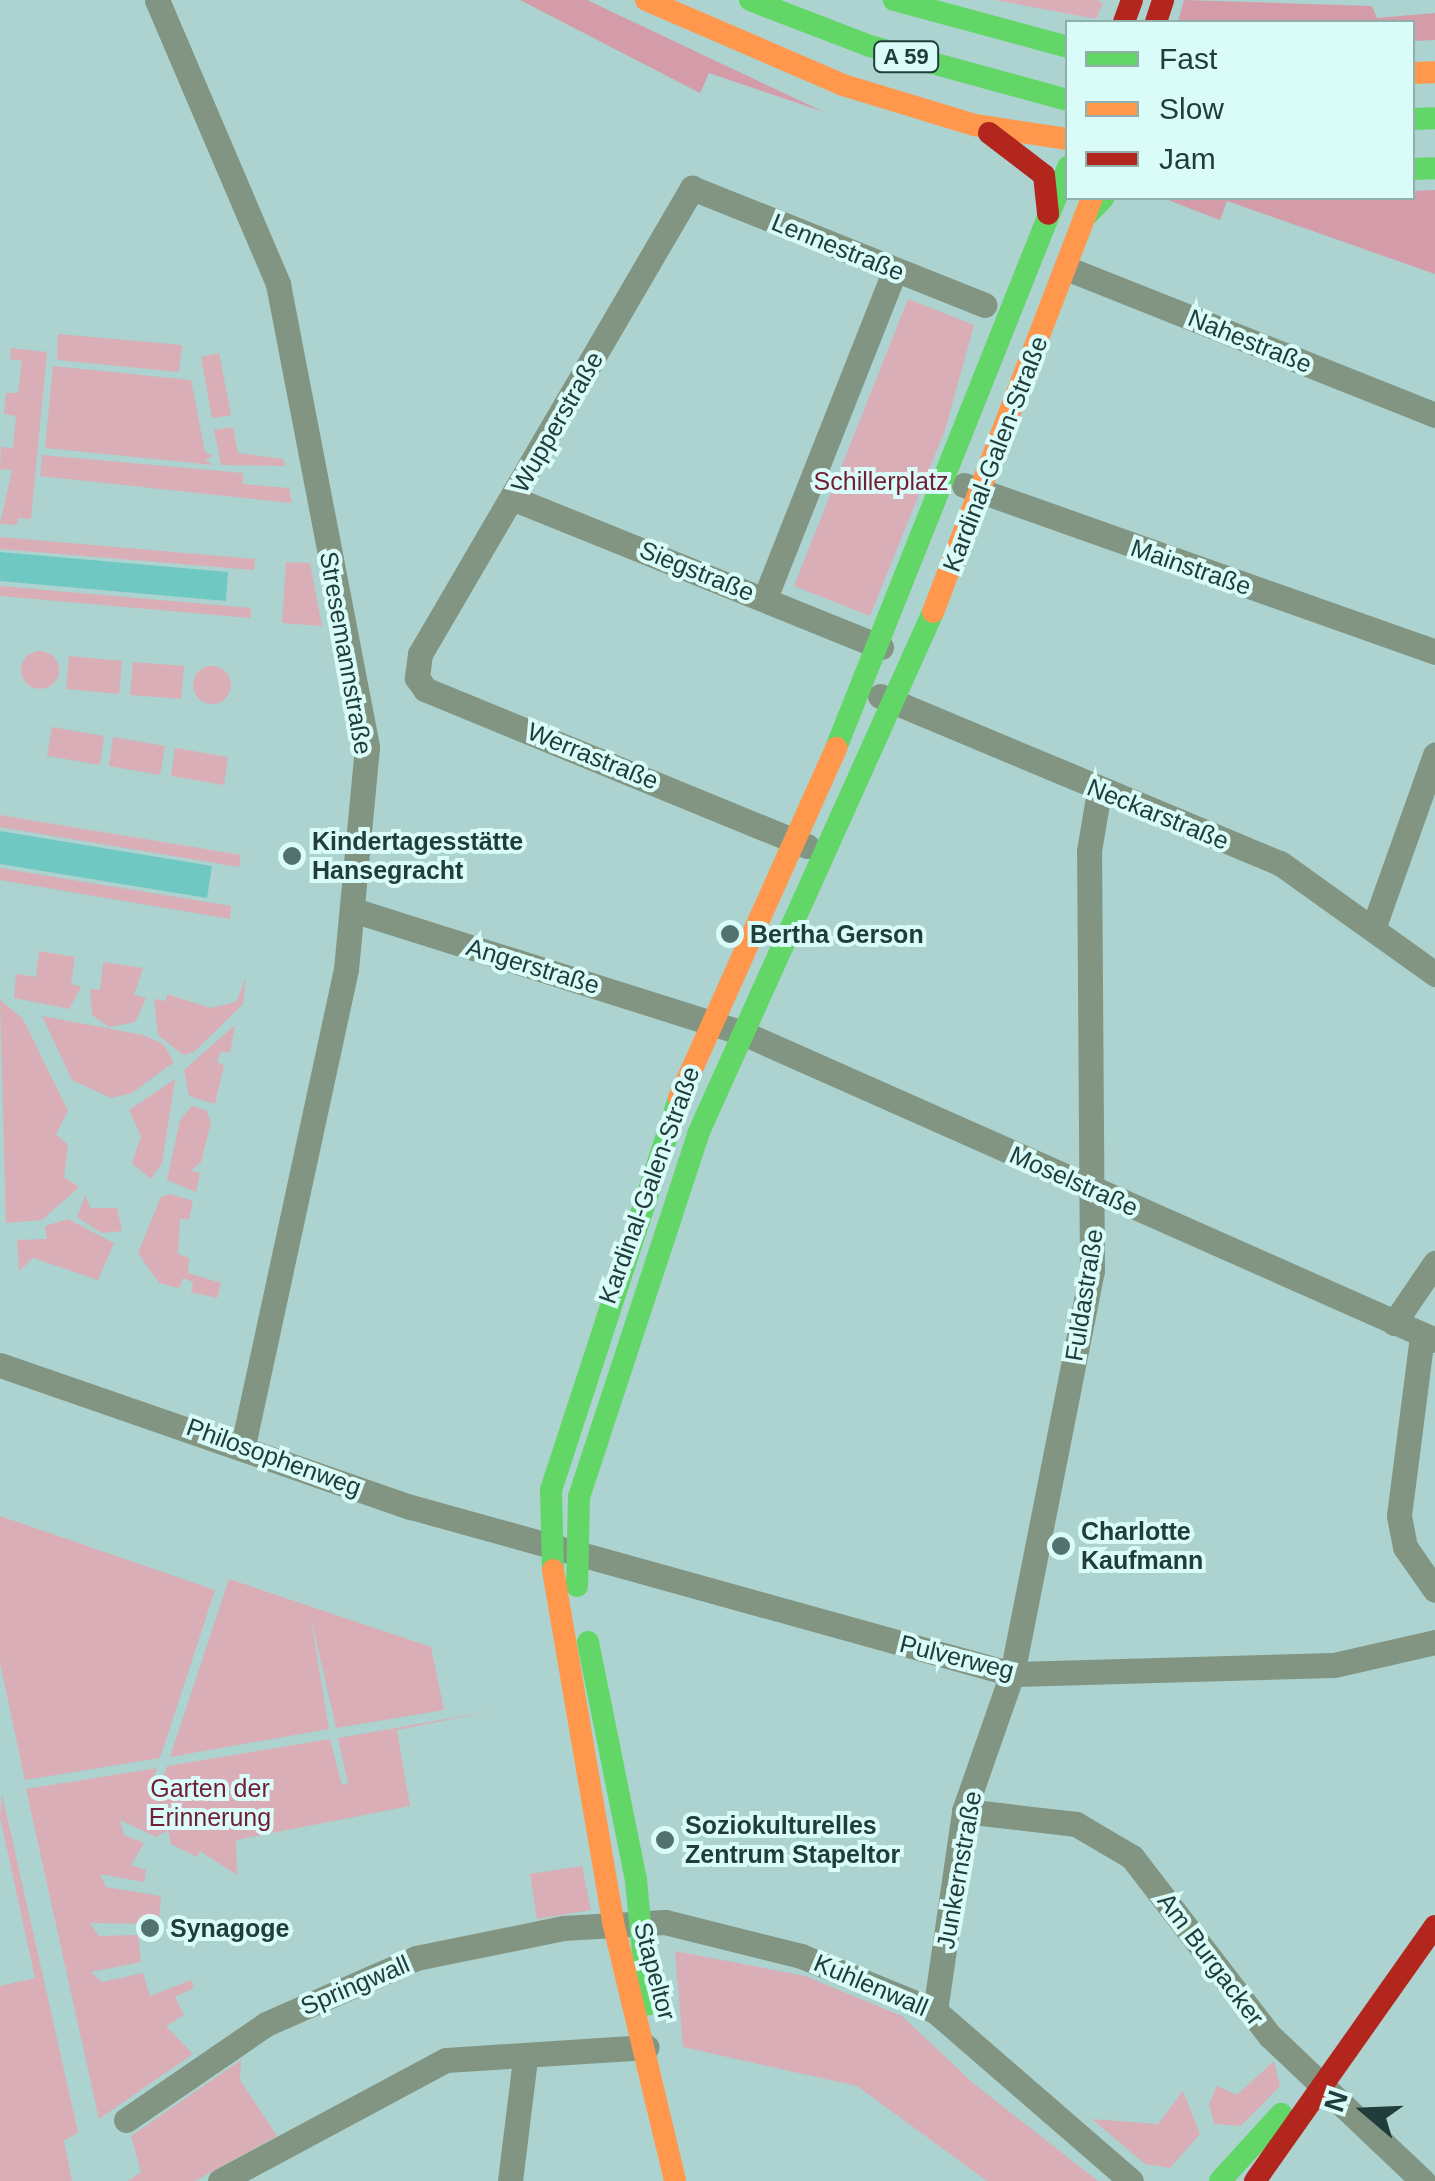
<!DOCTYPE html>
<meta charset="utf-8">
<style>
body{margin:0}
#map{position:relative;width:1435px;height:2181px;overflow:hidden;background:#acd3cf;font-family:Helvetica,sans-serif}
div>[style]{position:absolute}
[style*='--x']{left:calc(var(--x)*1px);top:calc(var(--y)*1px);width:calc(var(--w)*1px);rotate:calc(var(--a)*1deg)}
.green>*{inset:0;background:#d9aeb7}
.round{border-radius:50%}
.forest>*{inset:0;background:#d49ba9}
.water>*{inset:0;background:#70c8c2}
.street>*{height:25px;margin:-12.5px;padding:0 12.5px;transform-origin:12.5px;border-radius:12.5px;background:#829582}
.fast>*{height:22px;margin:-11px;padding:0 11px;transform-origin:11px;border-radius:11px;background:#63d668}
.slow>*{height:22px;margin:-11px;padding:0 11px;transform-origin:11px;border-radius:11px;background:#ff974d}
.jam>*{height:22px;margin:-11px;padding:0 11px;transform-origin:11px;border-radius:11px;background:#b3261e}
.dots>*{width:28px;height:28px;translate:-50% -50%;box-sizing:border-box;border:5px solid #dafcf9;border-radius:50%}
span{translate:-50% -50%;white-space:nowrap;text-align:center;line-height:1.15;-webkit-text-stroke:8px #dafcf9;paint-order:stroke}
.shield-label span{padding:2px 8px;background:#dafcf9;border:2px solid;border-radius:8px;-webkit-text-stroke-width:0}
.shield-label{font-size:22px;color:#203d3b;font-weight:700}
.street-label{font-size:25px;color:#203d3b}
.park-label{font-size:25px;color:#721e35}
.poi-label{font-size:25px;color:#203d3b;font-weight:700}
.left{translate:0 -50%;text-align:left}
.legend{position:absolute;left:1065px;top:20px;width:350px;height:180px;box-sizing:border-box;background:#dafcf9;border:2px solid #90b0ad;margin:0;padding:12px 18px;list-style:none;font-size:30px;color:#203d3b}
.legend li{display:flex;align-items:center;gap:20px;height:50px}
.legend b{width:50px;border:2px solid #90b0ad}
.north{position:absolute;left:1315px;top:2061px;width:100px;height:100px;-webkit-text-stroke:8px #dafcf9;paint-order:stroke;rotate:289deg;font-size:28px;font-weight:700;line-height:40px;text-align:center;color:#203d3b}
.north::after{content:'';display:block;margin:auto;width:35px;height:45px;background:#203d3b;clip-path:polygon(50% 0,100% 100%,50% 72%,0 100%)}
</style>
<div id="map">
<div class="green">
<i style="clip-path:polygon(995px 0,1095px 0,1103px 3px,1096px 19px)"></i>
<i style="clip-path:polygon(908px 299px,974px 325px,945px 430px,870px 616px,794px 586px)"></i>
<i style="clip-path:polygon(58px 334px,182px 345px,179px 372px,57px 360px)"></i>
<i style="clip-path:polygon(11px 348px,47px 352px,31px 519px,18px 518px,17px 525px,0 524px,12px 470px,0 469px,1px 447px,13px 448px,16px 416px,4px 414px,6px 393px,18px 393px,22px 361px,10px 359px)"></i>
<i style="clip-path:polygon(219px 353px,231px 415px,212px 418px,201px 357px)"></i>
<i style="clip-path:polygon(53px 366px,191px 380px,205px 452px,213px 456px,205px 460px,214px 465px,45px 448px)"></i>
<i style="clip-path:polygon(233px 427px,238px 453px,283px 459px,285px 466px,221px 465px,214px 430px)"></i>
<i style="clip-path:polygon(42px 455px,243px 473px,243px 484px,289px 488px,292px 503px,40px 476px)"></i>
<i style="clip-path:polygon(0 537px,255px 559px,254px 570px,0 549px)"></i>
<i style="clip-path:polygon(286px 562px,310px 563px,322px 626px,282px 623px)"></i>
<i style="clip-path:polygon(0 586px,251px 608px,250px 618px,0 596px)"></i>
<i class="round" style="left:21px;top:651px;width:38px;height:38px"></i>
<i style="clip-path:polygon(69px 656px,122px 661px,119px 694px,66px 689px)"></i>
<i style="clip-path:polygon(133px 662px,184px 666px,181px 699px,130px 695px)"></i>
<i class="round" style="left:193px;top:666px;width:38px;height:38px"></i>
<i style="clip-path:polygon(52px 727px,104px 736px,100px 765px,47px 756px)"></i>
<i style="clip-path:polygon(113px 737px,165px 746px,160px 775px,109px 766px)"></i>
<i style="clip-path:polygon(175px 748px,228px 757px,224px 785px,171px 776px)"></i>
<i style="clip-path:polygon(0 815px,241px 855px,239px 867px,0 827px)"></i>
<i style="clip-path:polygon(0 868px,231px 906px,230px 919px,0 880px)"></i>
<i style="clip-path:polygon(39px 951px,75px 957px,71px 984px,81px 987px,69px 1009px,14px 998px,16px 974px,36px 977px)"></i>
<i style="clip-path:polygon(103px 962px,143px 968px,134px 995px,146px 998px,135px 1022px,109px 1027px,92px 1015px,90px 989px,100px 990px)"></i>
<i style="clip-path:polygon(246px 978px,243px 1004px,194px 1052px,183px 1055px,158px 1035px,154px 999px,166px 1001px,167px 994px,210px 1008px,236px 1002px)"></i>
<i style="clip-path:polygon(0 1000px,23px 1019px,68px 1111px,56px 1134px,68px 1145px,64px 1177px,79px 1187px,42px 1220px,6px 1223px)"></i>
<i style="clip-path:polygon(42px 1016px,143px 1035px,163px 1044px,174px 1062px,132px 1093px,111px 1098px,72px 1080px)"></i>
<i style="clip-path:polygon(235px 1025px,230px 1053px,221px 1051px,217px 1062px,224px 1065px,215px 1104px,189px 1096px,184px 1070px)"></i>
<i style="clip-path:polygon(175px 1079px,162px 1163px,151px 1179px,132px 1163px,141px 1136px,129px 1110px)"></i>
<i style="clip-path:polygon(192px 1106px,206px 1110px,211px 1122px,201px 1162px,191px 1171px,200px 1173px,196px 1192px,167px 1180px,180px 1120px)"></i>
<i style="clip-path:polygon(170px 1194px,193px 1201px,189px 1219px,180px 1219px,178px 1254px,189px 1258px,188px 1273px,221px 1283px,217px 1298px,191px 1292px,193px 1282px,183px 1278px,179px 1288px,159px 1283px,138px 1253px,161px 1197px)"></i>
<i style="clip-path:polygon(85px 1196px,91px 1208px,117px 1208px,122px 1231px,102px 1233px,77px 1217px)"></i>
<i style="clip-path:polygon(68px 1219px,114px 1243px,98px 1280px,33px 1258px,19px 1271px,17px 1240px,47px 1239px,45px 1226px)"></i>
<i style="clip-path:polygon(0 1516px,215px 1590px,160px 1758px,25px 1780px,0 1663px)"></i>
<i style="clip-path:polygon(229px 1579px,431px 1647px,444px 1710px,336px 1728px,310px 1614px,329px 1729px,170px 1757px)"></i>
<i style="clip-path:polygon(492px 1711px,397px 1730px,410px 1806px,236px 1840px,237px 1875px,200px 1851px,197px 1857px,171px 1844px,168px 1830px,156px 1837px,120px 1820px,124px 1835px,144px 1843px,131px 1865px,146px 1870px,144px 1882px,100px 1874px,106px 1887px,161px 1896px,159px 1924px,90px 1923px,99px 1936px,138px 1935px,141px 1962px,91px 1972px,102px 1982px,143px 1973px,150px 1996px,191px 1980px,194px 1988px,175px 1997px,184px 2015px,166px 2026px,193px 2054px,99px 2119px,26px 1789px,157px 1768px,153px 1780px,161px 1783px,167px 1766px,330px 1739px,342px 1785px,348px 1783px,338px 1738px)"></i>
<i style="clip-path:polygon(2px 1794px,78px 2132px,64px 2141px,72px 2181px,0 2181px,0 1986px,35px 1978px,0 1817px)"></i>
<i style="clip-path:polygon(582px 1866px,591px 1910px,537px 1919px,530px 1874px)"></i>
<i style="clip-path:polygon(675px 1951px,805px 1976px,902px 2016px,973px 2083px,1098px 2181px,987px 2181px,857px 2086px,683px 2047px)"></i>
<i style="clip-path:polygon(241px 2060px,240px 2080px,277px 2136px,195px 2181px,128px 2181px,141px 2172px,131px 2136px)"></i>
<i style="clip-path:polygon(1274px 2061px,1280px 2086px,1241px 2126px,1214px 2124px,1209px 2104px,1217px 2086px,1237px 2095px)"></i>
<i style="clip-path:polygon(1183px 2091px,1200px 2134px,1170px 2168px,1145px 2164px,1092px 2119px,1158px 2124px)"></i>
</div>
<div class="forest">
<i style="clip-path:polygon(520px 0,587px 0,824px 112px,709px 73px,700px 93px)"></i>
<i style="clip-path:polygon(1184px 0,1372px 6px,1377px 18px,1435px 13px,1435px 40px,1413px 41px,1412px 22px,1178px 22px)"></i>
<i style="clip-path:polygon(1435px 190px,1435px 274px,1227px 201px,1220px 220px,1163px 198px,1412px 198px,1413px 191px)"></i>
</div>
<div class="water">
<i style="clip-path:polygon(0 552px,228px 572px,226px 601px,0 581px)"></i>
<i style="clip-path:polygon(0 831px,212px 866px,207px 898px,0 864px)"></i>
</div>
<div class="street">
<i style="--x:157;--y:0;--w:309;--a:66.9"></i>
<i style="--x:278;--y:284;--w:471;--a:79.1"></i>
<i style="--x:367;--y:747;--w:223;--a:95.4"></i>
<i style="--x:346;--y:969;--w:486;--a:102.2"></i>
<i style="--x:1066;--y:268;--w:397;--a:21.7"></i>
<i style="--x:964;--y:485;--w:500;--a:19.5"></i>
<i style="--x:512;--y:498;--w:398;--a:22"></i>
<i style="--x:765;--y:598;--w:353;--a:-68.4"></i>
<i style="--x:880;--y:696;--w:433;--a:22.7"></i>
<i style="--x:1280;--y:863;--w:191;--a:35.6"></i>
<i style="--x:807;--y:846;--w:413;--a:-157.7"></i>
<i style="--x:425;--y:689;--w:14;--a:-126"></i>
<i style="--x:417;--y:678;--w:24;--a:-83"></i>
<i style="--x:420;--y:654;--w:540;--a:-59.73"></i>
<i style="--x:692;--y:188;--w:315;--a:21.8"></i>
<i style="--x:353;--y:910;--w:409;--a:17.5"></i>
<i style="--x:743;--y:1033;--w:757;--a:23.92"></i>
<i style="--x:1374;--y:926;--w:182;--a:-70.4"></i>
<i style="--x:1394;--y:1323;--w:73;--a:-55.7"></i>
<i style="--x:1422;--y:1336;--w:181;--a:97.3"></i>
<i style="--x:1399;--y:1516;--w:32;--a:79"></i>
<i style="--x:1405;--y:1547;--w:52;--a:55.1"></i>
<i style="--x:0;--y:1365;--w:435;--a:19.1"></i>
<i style="--x:411;--y:1507;--w:624;--a:15.53"></i>
<i style="--x:1012;--y:1674;--w:322;--a:-1.6"></i>
<i style="--x:1334;--y:1665;--w:104;--a:-12.8"></i>
<i style="--x:964;--y:1811;--w:113;--a:6.6"></i>
<i style="--x:1076;--y:1824;--w:65;--a:30.5"></i>
<i style="--x:1132;--y:1857;--w:226;--a:52.4"></i>
<i style="--x:1270;--y:2036;--w:211;--a:43.5"></i>
<i style="--x:935;--y:2011;--w:202;--a:-81.7"></i>
<i style="--x:964;--y:1811;--w:145;--a:-70.7"></i>
<i style="--x:1012;--y:1674;--w:411;--a:-78.8"></i>
<i style="--x:1092;--y:1271;--w:420;--a:-90.4"></i>
<i style="--x:1089;--y:851;--w:61;--a:-80.5"></i>
<i style="--x:126;--y:2120;--w:170;--a:-34.4"></i>
<i style="--x:266;--y:2024;--w:164;--a:-23.7"></i>
<i style="--x:416;--y:1958;--w:150;--a:-11.5"></i>
<i style="--x:563;--y:1928;--w:102;--a:-3.4"></i>
<i style="--x:665;--y:1922;--w:140;--a:14"></i>
<i style="--x:801;--y:1956;--w:145;--a:22.3"></i>
<i style="--x:935;--y:2011;--w:259;--a:40.9"></i>
<i style="--x:220;--y:2181;--w:256;--a:-28.2"></i>
<i style="--x:446;--y:2060;--w:201;--a:-3.7"></i>
<i style="--x:510;--y:2181;--w:124;--a:-83"></i>
</div>
<div class="fast">
<i style="--x:750;--y:0;--w:129;--a:21"></i>
<i style="--x:870;--y:46;--w:205;--a:15.3"></i>
<i style="--x:894;--y:0;--w:180;--a:15.1"></i>
<i style="--x:1412;--y:119;--w:23;--a:-2"></i>
<i style="--x:1412;--y:169;--w:23;--a:-2"></i>
<i style="--x:1084;--y:218;--w:28;--a:-46"></i>
<i style="--x:836;--y:748;--w:626;--a:-68.23"></i>
<i style="--x:553;--y:1570;--w:80;--a:-91.4"></i>
<i style="--x:551;--y:1490;--w:412;--a:-71.9"></i>
<i style="--x:577;--y:1586;--w:89;--a:-88.7"></i>
<i style="--x:579;--y:1497;--w:382;--a:-71.8"></i>
<i style="--x:698;--y:1134;--w:572;--a:-65.76"></i>
<i style="--x:588;--y:1642;--w:243;--a:78.6"></i>
<i style="--x:636;--y:1880;--w:125;--a:84.5"></i>
<i style="--x:1220;--y:2181;--w:91;--a:-47.7"></i>
</div>
<div class="slow">
<i style="--x:646;--y:0;--w:215;--a:23.3"></i>
<i style="--x:843;--y:85;--w:138;--a:16.9"></i>
<i style="--x:975;--y:125;--w:94;--a:8.6"></i>
<i style="--x:1412;--y:73;--w:23;--a:-2"></i>
<i style="--x:933;--y:612;--w:443;--a:-69"></i>
<i style="--x:679;--y:1098;--w:384;--a:-65.8"></i>
<i style="--x:553;--y:1570;--w:357;--a:80.3"></i>
<i style="--x:613;--y:1922;--w:266;--a:76.5"></i>
</div>
<div class="jam">
<i style="--x:1124;--y:22;--w:23;--a:-70"></i>
<i style="--x:1156;--y:22;--w:23;--a:-72"></i>
<i style="--x:989;--y:133;--w:69;--a:37.4"></i>
<i style="--x:1044;--y:175;--w:39;--a:84"></i>
<i style="--x:1255;--y:2181;--w:312;--a:-54.8"></i>
</div>
<div class="dots">
<i style="left:292px;top:856px;background:#51726f"></i>
<i style="left:730px;top:934px;background:#51726f"></i>
<i style="left:1061px;top:1546px;background:#51726f"></i>
<i style="left:665px;top:1840px;background:#51726f"></i>
<i style="left:150px;top:1928px;background:#51726f"></i>
</div>
<div class="shield-label">
<span style="left:906px;top:57px">A 59</span>
</div>
<div class="street-label">
<span style="left:838px;top:247px;rotate:22deg">Lennestraße</span>
<span style="left:1250px;top:341px;rotate:22deg">Nahestraße</span>
<span style="left:557px;top:422px;rotate:-60deg">Wupperstraße</span>
<span style="left:995px;top:454px;rotate:-69deg">Kardinal-Galen-Straße</span>
<span style="left:1191px;top:567px;rotate:19deg">Mainstraße</span>
<span style="left:697px;top:571px;rotate:22deg">Siegstraße</span>
<span style="left:346px;top:653px;rotate:80deg">Stresemannstraße</span>
<span style="left:593px;top:756px;rotate:22deg">Werrastraße</span>
<span style="left:1158px;top:814px;rotate:22deg">Neckarstraße</span>
<span style="left:533px;top:966px;rotate:17deg">Angerstraße</span>
<span style="left:1074px;top:1181px;rotate:24deg">Moselstraße</span>
<span style="left:649px;top:1185px;rotate:-70deg">Kardinal-Galen-Straße</span>
<span style="left:1084px;top:1295px;rotate:-81deg">Fuldastraße</span>
<span style="left:274px;top:1457px;rotate:20deg">Philosophenweg</span>
<span style="left:957px;top:1657px;rotate:14deg">Pulverweg</span>
<span style="left:959px;top:1870px;rotate:-80deg">Junkernstraße</span>
<span style="left:1211px;top:1959px;rotate:53deg">Am Burgacker</span>
<span style="left:655px;top:1971px;rotate:75deg">Stapeltor</span>
<span style="left:355px;top:1985px;rotate:-23deg">Springwall</span>
<span style="left:871px;top:1985px;rotate:23deg">Kuhlenwall</span>
</div>
<div class="park-label">
<span style="left:881px;top:481px">Schillerplatz</span>
<span style="left:210px;top:1803px">Garten der<br>Erinnerung</span>
</div>
<div class="poi-label">
<span class="left" style="left:312px;top:856px">Kindertagesstätte<br>Hansegracht</span>
<span class="left" style="left:750px;top:934px">Bertha Gerson</span>
<span class="left" style="left:1081px;top:1546px">Charlotte<br>Kaufmann</span>
<span class="left" style="left:685px;top:1840px">Soziokulturelles<br>Zentrum Stapeltor</span>
<span class="left" style="left:170px;top:1928px">Synagoge</span>
</div>
<ul class="legend">
<li><b style="height:12px;background:#63d668"></b>Fast</li>
<li><b style="height:12px;background:#ff974d"></b>Slow</li>
<li><b style="height:12px;background:#b3261e"></b>Jam</li>
</ul>
<div class="north">N</div>
</div>
